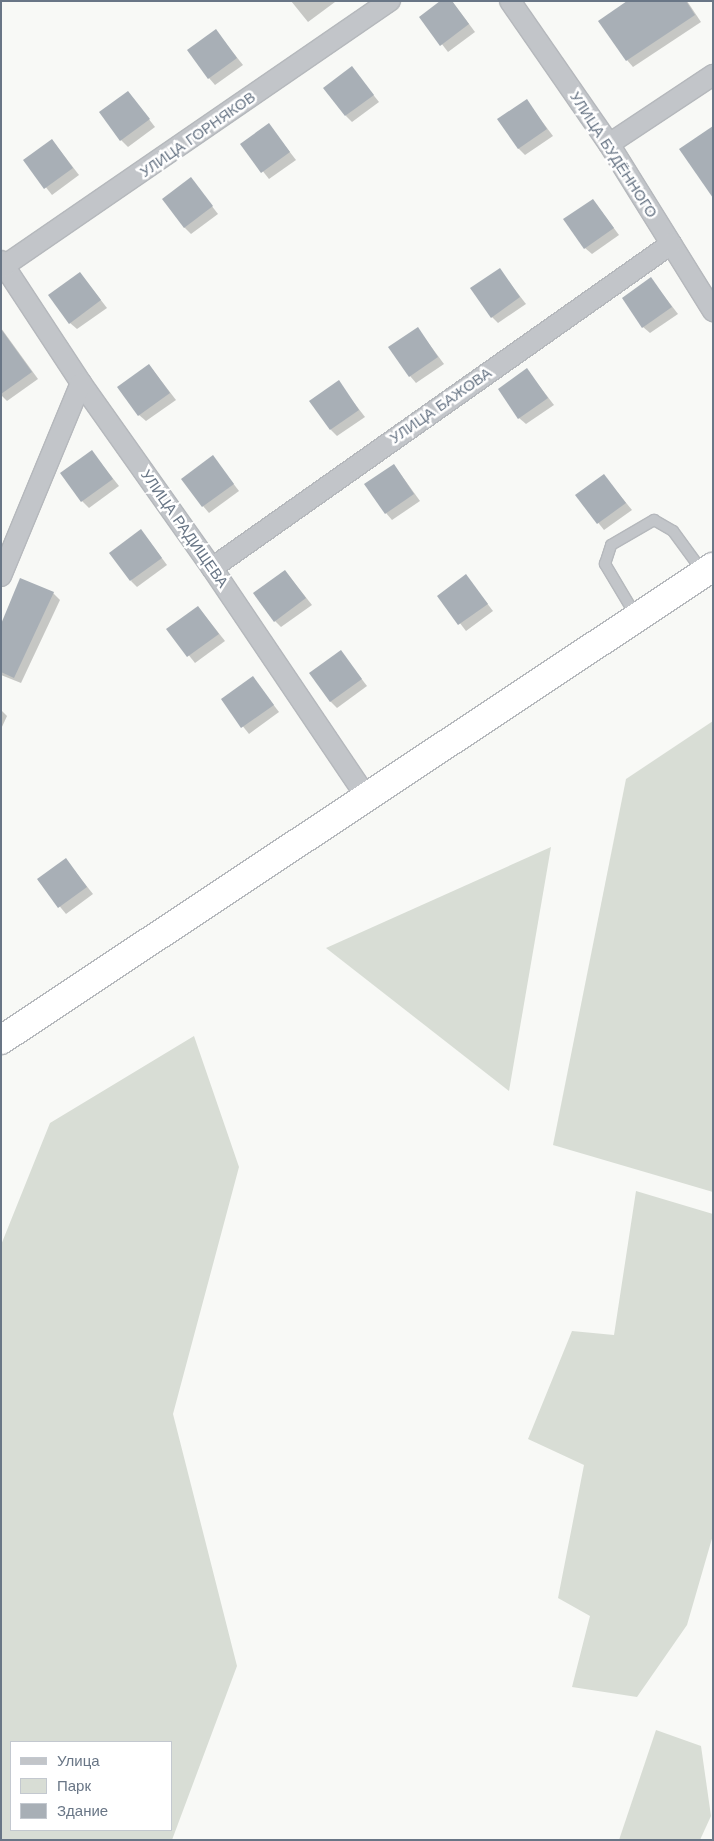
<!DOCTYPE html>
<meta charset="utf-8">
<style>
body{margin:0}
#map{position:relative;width:714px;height:1841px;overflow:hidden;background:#f8f9f6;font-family:"Work Sans",sans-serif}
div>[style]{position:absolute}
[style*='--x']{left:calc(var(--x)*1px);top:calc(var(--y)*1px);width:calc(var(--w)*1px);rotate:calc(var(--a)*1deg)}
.green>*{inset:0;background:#d8ddd5}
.shadow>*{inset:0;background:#0003}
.building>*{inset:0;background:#a8afb6}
.roads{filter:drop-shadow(1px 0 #b5b8bc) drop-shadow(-1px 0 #b5b8bc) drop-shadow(0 1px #b5b8bc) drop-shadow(0 -1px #b5b8bc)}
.service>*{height:10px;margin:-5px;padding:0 5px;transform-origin:5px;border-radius:5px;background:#c2c5c9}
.minor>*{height:20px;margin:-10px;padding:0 10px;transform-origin:10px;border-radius:10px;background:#c2c5c9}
.trunk>*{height:28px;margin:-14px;padding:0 14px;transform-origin:14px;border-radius:14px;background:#fff}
span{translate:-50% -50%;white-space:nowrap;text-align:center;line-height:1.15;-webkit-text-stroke:5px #fff;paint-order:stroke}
.street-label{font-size:15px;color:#697686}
.frame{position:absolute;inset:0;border:2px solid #697686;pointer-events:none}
.legend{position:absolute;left:10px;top:1741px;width:162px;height:90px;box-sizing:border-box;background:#fff;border:1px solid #c3c8cf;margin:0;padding:6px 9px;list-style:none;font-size:15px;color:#697686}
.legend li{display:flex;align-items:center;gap:10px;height:25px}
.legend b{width:25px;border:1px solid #c3c8cf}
</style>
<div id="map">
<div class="green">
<i style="clip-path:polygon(713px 721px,713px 1192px,553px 1145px,626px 779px)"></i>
<i style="clip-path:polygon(551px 847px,509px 1091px,326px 948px)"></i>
<i style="clip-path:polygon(evenodd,194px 1036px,239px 1167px,173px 1414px,237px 1666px,172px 1840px,1px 1840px,1px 1245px,50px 1123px,194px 1036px,171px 1742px,171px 1830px,11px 1830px,11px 1742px,171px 1742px)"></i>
<i style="clip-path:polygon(636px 1191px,713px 1214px,713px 1535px,687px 1625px,637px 1697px,572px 1687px,590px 1616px,558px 1598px,584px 1465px,528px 1439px,572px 1331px,614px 1335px)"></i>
<i style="clip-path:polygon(656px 1730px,701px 1746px,711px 1816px,700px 1840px,619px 1840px)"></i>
</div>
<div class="shadow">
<i style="clip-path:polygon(291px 1px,334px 1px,335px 2px,308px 22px)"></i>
<i style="clip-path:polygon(442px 1px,452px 1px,475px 32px,448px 52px,421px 17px)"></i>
<i style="clip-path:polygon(629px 1px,687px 1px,701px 22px,633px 67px,627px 60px)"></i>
<i style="clip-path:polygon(216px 31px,243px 65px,215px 85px,209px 78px)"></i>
<i style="clip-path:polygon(352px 68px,379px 102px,352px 122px,346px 116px)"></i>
<i style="clip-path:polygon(128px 92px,155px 127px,128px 147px,121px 140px)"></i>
<i style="clip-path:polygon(526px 100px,553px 136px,525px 155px,518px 148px)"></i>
<i style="clip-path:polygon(269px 125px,296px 160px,269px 179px,242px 145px)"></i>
<i style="clip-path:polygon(52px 140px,79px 175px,52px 195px,25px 161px)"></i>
<i style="clip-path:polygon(191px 179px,218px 214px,191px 234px,184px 227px)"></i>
<i style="clip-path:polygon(593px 200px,619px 235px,592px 254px,585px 248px)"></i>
<i style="clip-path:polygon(499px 269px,526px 304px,498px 323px,492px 317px)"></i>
<i style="clip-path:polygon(80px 273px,107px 308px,77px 329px,70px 323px)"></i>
<i style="clip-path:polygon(651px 279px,678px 314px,650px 333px,643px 327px)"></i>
<i style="clip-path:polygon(1px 328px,38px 379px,7px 401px,1px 395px)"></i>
<i style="clip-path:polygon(418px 329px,444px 364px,416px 383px,410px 376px)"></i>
<i style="clip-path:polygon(149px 365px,176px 400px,146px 421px,139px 415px)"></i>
<i style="clip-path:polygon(527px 370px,554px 405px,526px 424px,519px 418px)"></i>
<i style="clip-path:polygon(338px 382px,365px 417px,337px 436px,331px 430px)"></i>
<i style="clip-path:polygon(92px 452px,119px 486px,89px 508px,82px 501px)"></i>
<i style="clip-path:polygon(213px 457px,239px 491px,209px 513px,203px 506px)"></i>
<i style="clip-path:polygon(394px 465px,420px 501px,392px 520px,386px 513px)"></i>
<i style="clip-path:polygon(604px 476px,632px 510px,604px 530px,577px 496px)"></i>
<i style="clip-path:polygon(147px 538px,167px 565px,137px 587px,131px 581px)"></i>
<i style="clip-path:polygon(285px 571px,312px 605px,281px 627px,275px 621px)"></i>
<i style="clip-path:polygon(466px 576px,493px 611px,466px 631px,439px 596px)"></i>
<i style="clip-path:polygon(53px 593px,60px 600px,21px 683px,1px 675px,1px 627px)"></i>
<i style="clip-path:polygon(198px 607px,225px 641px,195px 663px,168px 629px)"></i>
<i style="clip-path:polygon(341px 652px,367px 686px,337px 708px,330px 701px)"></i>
<i style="clip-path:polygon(253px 678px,279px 712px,249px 734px,222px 700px)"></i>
<i style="clip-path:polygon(1px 710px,7px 716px,1px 729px)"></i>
<i style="clip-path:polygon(66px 860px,93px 894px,66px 914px,38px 880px)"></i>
</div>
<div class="building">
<i style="clip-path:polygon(440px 1px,452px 1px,469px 24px,440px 46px,419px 17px)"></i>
<i style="clip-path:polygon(627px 1px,686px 1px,695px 15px,626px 61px,598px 21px)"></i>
<i style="clip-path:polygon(216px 29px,237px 58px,208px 79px,187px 50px)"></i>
<i style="clip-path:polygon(352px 66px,374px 95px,345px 116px,323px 88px)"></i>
<i style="clip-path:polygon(128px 91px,150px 119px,120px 141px,99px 112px)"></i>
<i style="clip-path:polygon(527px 99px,547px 129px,518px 149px,497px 119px)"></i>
<i style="clip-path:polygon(269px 123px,290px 152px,261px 173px,240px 144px)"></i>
<i style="clip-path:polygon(713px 126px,713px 198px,679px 149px)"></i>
<i style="clip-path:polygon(52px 139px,73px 168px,44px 189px,23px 160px)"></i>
<i style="clip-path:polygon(191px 177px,213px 206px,184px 228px,162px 199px)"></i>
<i style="clip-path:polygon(593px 199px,614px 228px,584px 249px,563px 219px)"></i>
<i style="clip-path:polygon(500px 268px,520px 297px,491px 318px,470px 288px)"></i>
<i style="clip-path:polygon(80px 272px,101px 300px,69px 324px,48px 295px)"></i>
<i style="clip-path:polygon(651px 277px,672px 307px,642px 328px,622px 298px)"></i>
<i style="clip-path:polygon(418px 327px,438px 357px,409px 377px,388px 347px)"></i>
<i style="clip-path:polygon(1px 329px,32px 372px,1px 394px)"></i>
<i style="clip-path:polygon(149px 364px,170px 393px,138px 416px,117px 387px)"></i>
<i style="clip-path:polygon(527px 368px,548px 398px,518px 419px,498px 389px)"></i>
<i style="clip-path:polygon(339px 380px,359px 410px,330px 430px,309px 401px)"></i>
<i style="clip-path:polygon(92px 450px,113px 479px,81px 502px,60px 473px)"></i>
<i style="clip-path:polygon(213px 455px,234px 484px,202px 507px,181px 479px)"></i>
<i style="clip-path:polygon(394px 464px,414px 494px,385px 514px,364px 484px)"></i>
<i style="clip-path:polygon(604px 474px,626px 503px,597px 524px,575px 495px)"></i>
<i style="clip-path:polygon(141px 529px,162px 558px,130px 581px,109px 553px)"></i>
<i style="clip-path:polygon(285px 570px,306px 598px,274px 622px,253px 593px)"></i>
<i style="clip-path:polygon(466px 574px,488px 604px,458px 625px,437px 596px)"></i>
<i style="clip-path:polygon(20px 578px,54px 592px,14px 678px,1px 672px,1px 624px)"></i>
<i style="clip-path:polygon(198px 606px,219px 634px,187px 657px,166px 629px)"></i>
<i style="clip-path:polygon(341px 650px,362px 679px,330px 702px,309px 673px)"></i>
<i style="clip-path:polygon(253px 676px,274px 705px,241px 728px,221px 699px)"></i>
<i style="clip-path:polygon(66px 858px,87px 887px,58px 908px,37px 879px)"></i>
</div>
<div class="roads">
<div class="service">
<i style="--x:636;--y:616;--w:61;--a:-120.8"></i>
<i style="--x:605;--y:564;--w:20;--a:-72"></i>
<i style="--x:611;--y:545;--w:50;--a:-30.2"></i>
<i style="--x:654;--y:520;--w:22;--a:30"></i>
<i style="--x:673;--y:531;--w:51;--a:53.8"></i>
</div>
<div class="minor">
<i style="--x:510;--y:1;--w:174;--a:55.3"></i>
<i style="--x:609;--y:144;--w:197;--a:58.1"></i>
<i style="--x:609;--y:144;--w:125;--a:-33.6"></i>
<i style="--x:1;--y:261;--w:146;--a:56.7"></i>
<i style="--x:81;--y:383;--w:227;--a:54.7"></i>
<i style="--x:212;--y:568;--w:277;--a:56"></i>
<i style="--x:1;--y:268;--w:472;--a:-34.5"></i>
<i style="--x:212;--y:568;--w:562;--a:-35.22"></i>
<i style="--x:1;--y:576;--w:209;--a:-67.5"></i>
</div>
<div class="trunk">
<i style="--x:1;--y:1040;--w:855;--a:-33.6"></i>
</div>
</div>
<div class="street-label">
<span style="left:198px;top:135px;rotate:-35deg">УЛИЦА ГОРНЯКОВ</span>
<span style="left:613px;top:155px;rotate:57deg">УЛИЦА БУДЁННОГО</span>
<span style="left:441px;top:406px;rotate:-35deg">УЛИЦА БАЖОВА</span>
<span style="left:184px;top:529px;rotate:55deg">УЛИЦА РАДИЩЕВА</span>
</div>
<div class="frame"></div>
<ul class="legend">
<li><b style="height:6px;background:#c2c5c9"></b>Улица</li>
<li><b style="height:14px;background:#d8ddd5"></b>Парк</li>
<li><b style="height:14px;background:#a8afb6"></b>Здание</li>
</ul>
</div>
